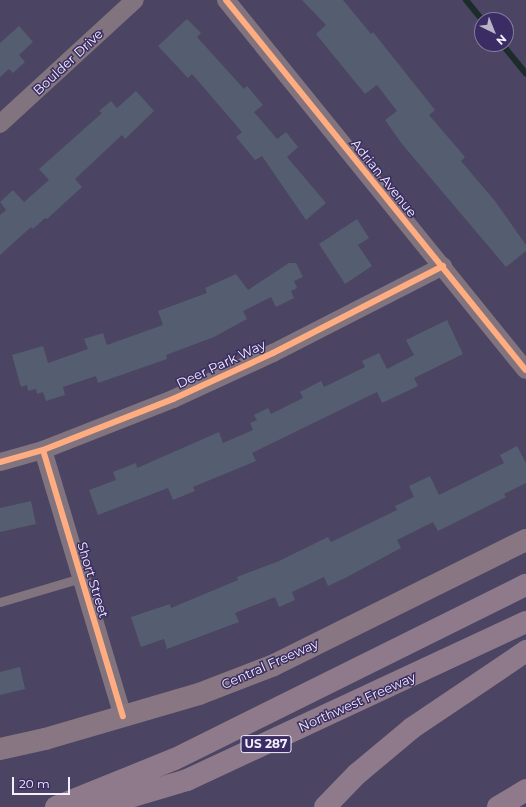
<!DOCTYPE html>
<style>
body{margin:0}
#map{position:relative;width:526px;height:807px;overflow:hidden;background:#4b4462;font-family:Montserrat,sans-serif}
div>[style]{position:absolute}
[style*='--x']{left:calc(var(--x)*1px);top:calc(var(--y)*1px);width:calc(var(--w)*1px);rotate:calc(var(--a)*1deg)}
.stream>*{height:6px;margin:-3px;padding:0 3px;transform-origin:3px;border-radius:3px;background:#1b2c2a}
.building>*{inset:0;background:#545e70}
.lane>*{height:9px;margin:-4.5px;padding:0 4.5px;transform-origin:4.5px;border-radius:4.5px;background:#82747e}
.street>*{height:18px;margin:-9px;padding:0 9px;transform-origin:9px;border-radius:9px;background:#82747e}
.secondary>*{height:22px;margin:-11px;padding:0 11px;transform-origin:11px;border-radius:11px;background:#887782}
.highway>*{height:22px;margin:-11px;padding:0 11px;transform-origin:11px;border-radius:11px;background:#8e7a8a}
.cycleway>*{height:6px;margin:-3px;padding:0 3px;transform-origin:3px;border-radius:3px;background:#ffac80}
span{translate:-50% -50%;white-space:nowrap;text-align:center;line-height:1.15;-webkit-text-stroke:3px #3b2d63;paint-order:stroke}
.shield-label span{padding:1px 3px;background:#3b2d63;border:1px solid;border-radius:3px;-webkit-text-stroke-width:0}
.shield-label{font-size:12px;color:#f2f0fe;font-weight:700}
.street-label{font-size:13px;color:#f2f0fe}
.north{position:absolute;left:474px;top:12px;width:40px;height:40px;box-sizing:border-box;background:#3b2d63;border:1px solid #847ba1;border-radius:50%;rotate:137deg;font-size:11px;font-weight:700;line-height:16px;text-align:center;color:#f2f0fe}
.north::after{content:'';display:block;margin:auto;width:14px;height:18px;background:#b8b4c7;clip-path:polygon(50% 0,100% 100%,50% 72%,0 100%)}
.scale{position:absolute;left:12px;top:777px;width:58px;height:18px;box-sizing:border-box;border:2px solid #f2f0fe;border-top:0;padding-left:5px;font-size:12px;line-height:14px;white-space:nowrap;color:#f2f0fe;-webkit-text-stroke:3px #3b2d63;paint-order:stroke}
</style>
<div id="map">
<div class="stream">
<i style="--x:466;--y:0;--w:26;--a:51"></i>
<i style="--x:502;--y:44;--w:38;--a:51"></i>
</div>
<div class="building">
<i style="clip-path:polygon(302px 0,343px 0,371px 34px,373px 32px,435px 110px,429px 115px,465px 157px,461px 161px,495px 201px,526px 245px,526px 251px,506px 267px,402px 144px,385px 120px,397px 111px,377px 85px,365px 94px,316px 34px,326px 25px)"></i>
<i style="clip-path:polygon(187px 19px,201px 33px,197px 37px,244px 89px,247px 86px,263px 105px,254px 112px,277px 139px,286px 132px,298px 147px,287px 157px,326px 203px,306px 220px,262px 156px,255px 160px,236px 137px,242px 132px,192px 74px,188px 78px,158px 46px)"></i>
<i style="clip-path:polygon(19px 26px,33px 42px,19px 55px,25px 62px,13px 73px,9px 69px,0 77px,0 43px)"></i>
<i style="clip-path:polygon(136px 91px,154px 111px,125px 139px,122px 135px,75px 179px,82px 187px,47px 219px,45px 218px,33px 229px,31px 227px,0 255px,0 215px,6px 210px,0 202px,13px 190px,24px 202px,49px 180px,39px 169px,102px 113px,99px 111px,111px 101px,117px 108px)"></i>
<i style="clip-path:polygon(357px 219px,369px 238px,358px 245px,372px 266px,345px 284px,319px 244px)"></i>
<i style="clip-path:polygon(289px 263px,296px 263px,303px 277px,294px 281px,297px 288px,291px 291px,294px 298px,276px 307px,271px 297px,243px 311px,247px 319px,214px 337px,166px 355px,167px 359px,98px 383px,96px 376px,63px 387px,65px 395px,46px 401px,43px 392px,37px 394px,36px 389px,28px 391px,27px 385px,21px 387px,12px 355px,43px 346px,48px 363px,88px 349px,84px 339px,103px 333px,107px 345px,163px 325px,158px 311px,207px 293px,205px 288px,236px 274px,248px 290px)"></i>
<i style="clip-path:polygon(447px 320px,463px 354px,414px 378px,418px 386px,382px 403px,377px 392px,252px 453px,256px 461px,193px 487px,195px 491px,173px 500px,168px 488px,98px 515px,89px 490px,116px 480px,113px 472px,136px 463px,137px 468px,219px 432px,223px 443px,253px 430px,250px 423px,257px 420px,254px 415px,268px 408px,271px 414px,303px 398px,300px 392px,321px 381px,324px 387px,365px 367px,362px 361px,379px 353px,387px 369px,414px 355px,406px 340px)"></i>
<i style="clip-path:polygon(517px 446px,526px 463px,526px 483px,504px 494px,506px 497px,438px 531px,433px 522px,397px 540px,401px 548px,347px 577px,328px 586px,324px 577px,292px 592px,295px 600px,279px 607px,275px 597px,235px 613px,239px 622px,167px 649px,164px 639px,141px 647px,131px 617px,170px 604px,171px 608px,238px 580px,237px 577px,279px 561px,328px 537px,331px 542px,397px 510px,395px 506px,414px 497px,409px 486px,430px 476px,439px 495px,504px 463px,500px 455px)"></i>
<i style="clip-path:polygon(31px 501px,36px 524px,0 532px,0 508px)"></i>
<i style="clip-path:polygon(20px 667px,25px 689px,0 695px,0 672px)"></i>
</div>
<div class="lane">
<i style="--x:0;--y:602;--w:84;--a:-16.5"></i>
</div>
<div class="street">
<i style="--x:226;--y:0;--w:476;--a:51"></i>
<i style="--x:0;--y:124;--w:183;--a:-42.6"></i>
<i style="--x:43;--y:450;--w:278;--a:73.3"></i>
<i style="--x:0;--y:462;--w:45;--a:-15.6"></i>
<i style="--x:43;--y:450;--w:140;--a:-21.4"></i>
<i style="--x:173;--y:399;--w:110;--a:-24.7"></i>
<i style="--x:273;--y:353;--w:191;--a:-27.1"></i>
</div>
<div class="secondary">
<i style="--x:0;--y:749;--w:46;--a:-12.5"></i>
<i style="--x:45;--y:739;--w:160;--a:-16.3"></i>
<i style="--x:199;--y:694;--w:80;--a:-21.1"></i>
<i style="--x:274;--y:665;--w:281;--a:-26.4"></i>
</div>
<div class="highway">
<i style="--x:56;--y:807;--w:128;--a:-22"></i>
<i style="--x:175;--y:759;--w:392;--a:-26.4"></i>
<i style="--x:96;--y:807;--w:95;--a:-16.5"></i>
<i style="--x:187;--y:780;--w:374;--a:-25"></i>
<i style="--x:325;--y:807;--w:46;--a:-45.9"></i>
<i style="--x:357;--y:774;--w:72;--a:-39.9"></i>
<i style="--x:412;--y:728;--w:138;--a:-34"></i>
<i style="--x:498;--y:807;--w:33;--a:-31"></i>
</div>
<div class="cycleway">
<i style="--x:226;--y:0;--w:476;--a:51"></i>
<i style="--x:43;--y:450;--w:278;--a:73.3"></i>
<i style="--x:0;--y:462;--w:45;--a:-15.6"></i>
<i style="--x:43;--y:450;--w:140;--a:-21.4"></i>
<i style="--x:173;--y:399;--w:110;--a:-24.7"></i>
<i style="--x:273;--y:353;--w:191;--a:-27.1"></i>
</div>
<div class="shield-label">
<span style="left:266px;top:744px">US 287</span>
</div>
<div class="street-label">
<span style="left:68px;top:62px;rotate:-43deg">Boulder Drive</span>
<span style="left:384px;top:178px;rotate:51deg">Adrian Avenue</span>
<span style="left:221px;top:364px;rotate:-25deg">Deer Park Way</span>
<span style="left:93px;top:580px;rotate:73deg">Short Street</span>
<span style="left:270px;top:664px;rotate:-24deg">Central Freeway</span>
<span style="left:357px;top:702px;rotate:-24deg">Northwest Freeway</span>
</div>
<div class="north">N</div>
<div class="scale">20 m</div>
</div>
